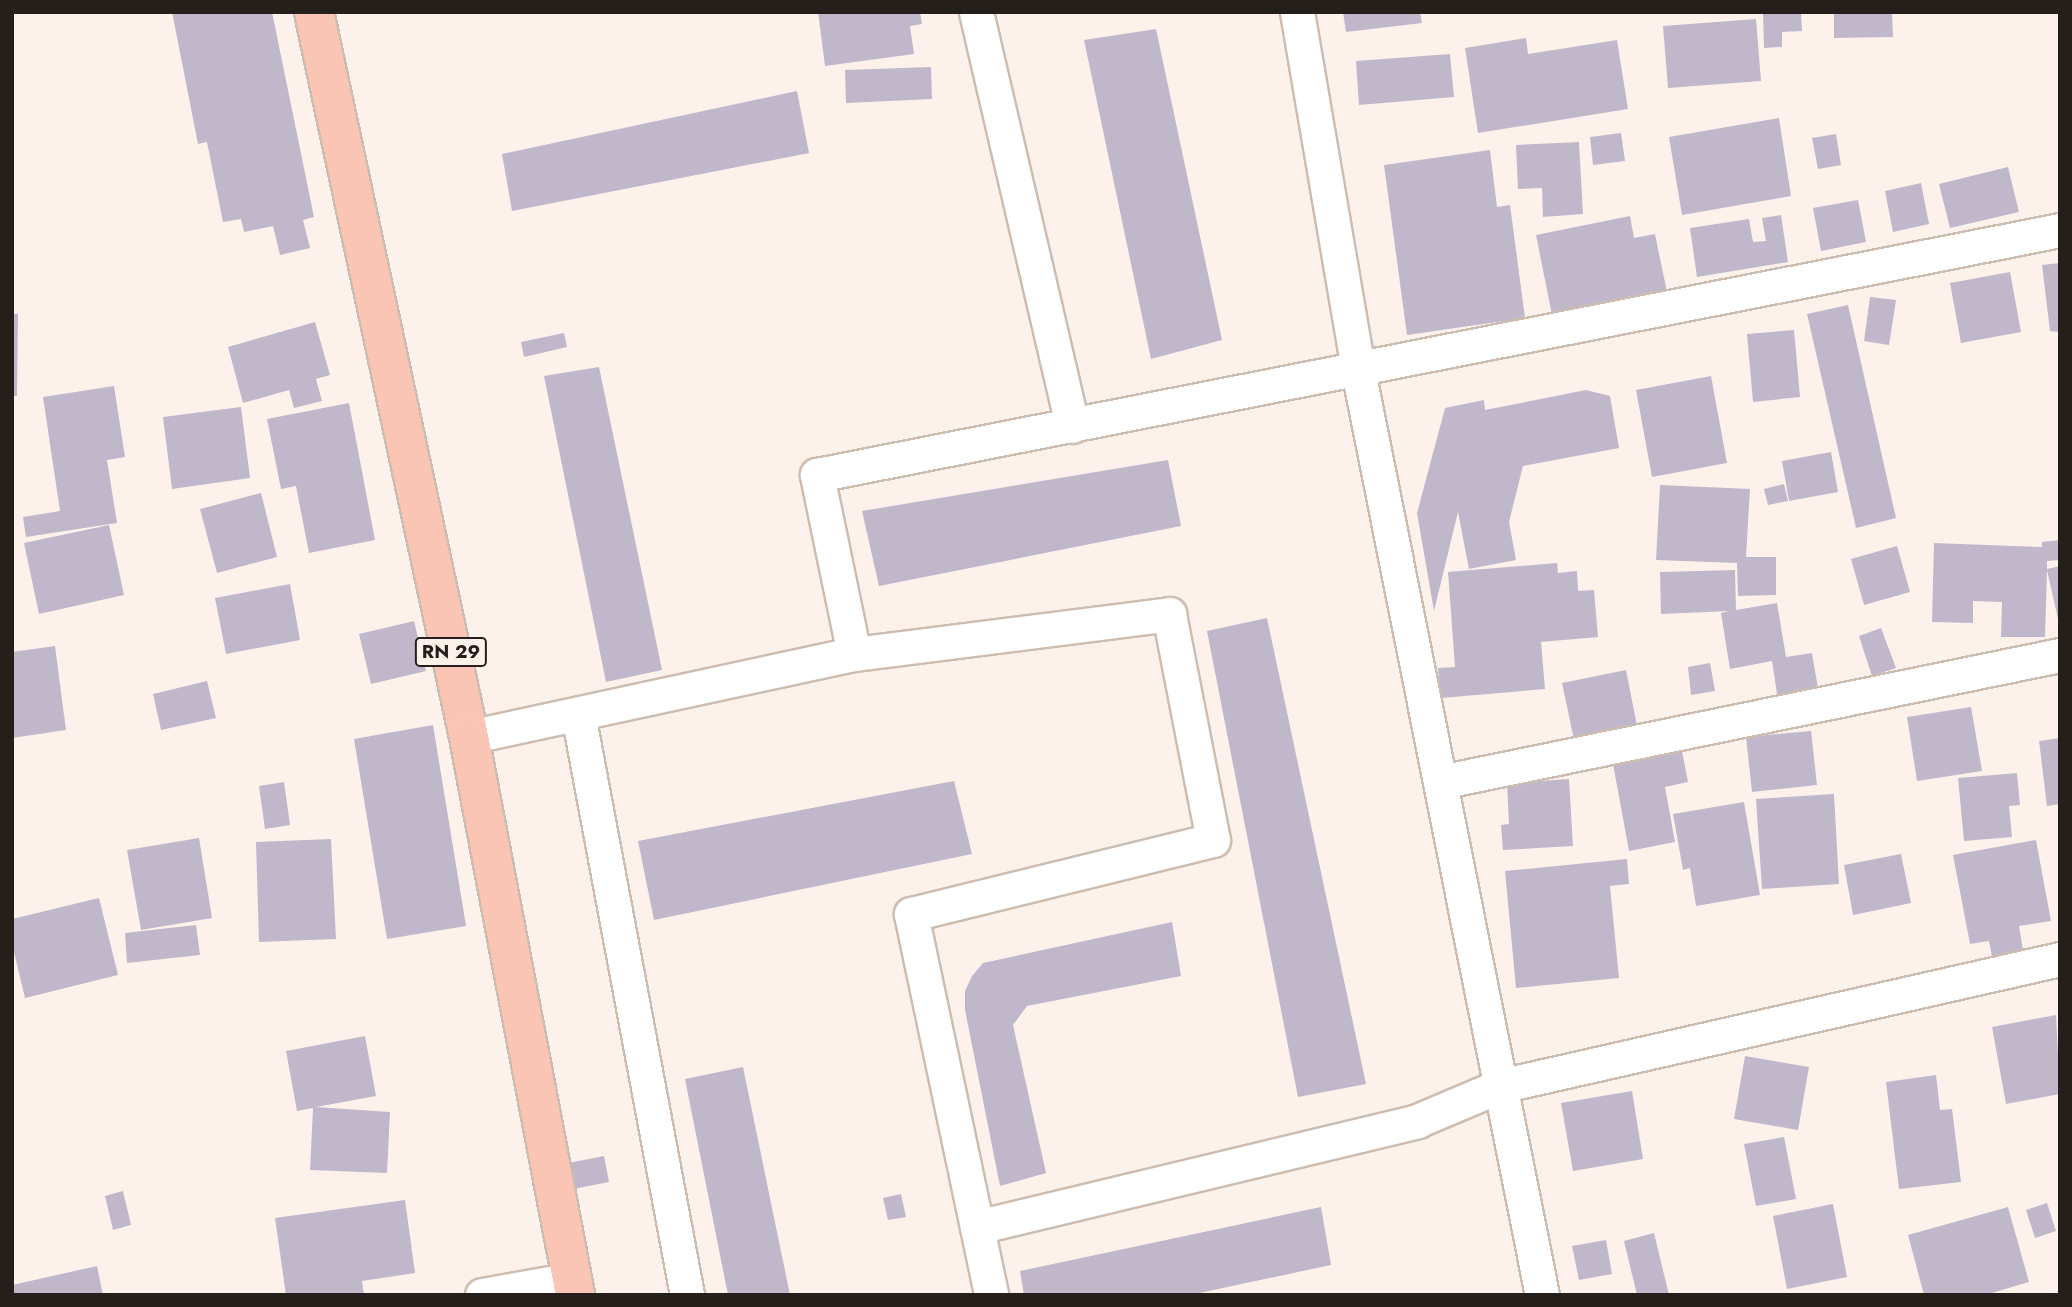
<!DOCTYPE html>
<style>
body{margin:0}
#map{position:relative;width:2072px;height:1307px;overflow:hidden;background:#fdf2eb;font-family:Jost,sans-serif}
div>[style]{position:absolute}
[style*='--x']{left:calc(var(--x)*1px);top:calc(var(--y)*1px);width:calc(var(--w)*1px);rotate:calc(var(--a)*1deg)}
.building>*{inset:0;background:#c0b8ca}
.roads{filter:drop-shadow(2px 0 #cdbcb0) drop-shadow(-2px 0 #cdbcb0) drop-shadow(0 2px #cdbcb0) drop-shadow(0 -2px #cdbcb0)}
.minor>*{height:33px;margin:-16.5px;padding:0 16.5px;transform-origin:16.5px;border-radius:16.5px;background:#fff}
.primary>*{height:38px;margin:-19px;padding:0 19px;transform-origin:19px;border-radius:19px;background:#fbc5b5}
span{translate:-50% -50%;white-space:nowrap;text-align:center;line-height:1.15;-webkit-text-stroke:5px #fdf2eb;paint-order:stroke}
.shield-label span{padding:2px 5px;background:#fdf2eb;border:2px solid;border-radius:5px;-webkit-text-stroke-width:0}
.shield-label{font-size:19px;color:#251f1b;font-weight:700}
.frame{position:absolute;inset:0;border:14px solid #251f1b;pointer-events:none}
</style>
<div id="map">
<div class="building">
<i style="clip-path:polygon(172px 12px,272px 12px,314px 217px,303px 220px,310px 248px,280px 255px,273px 226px,244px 232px,241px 219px,223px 222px,207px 142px,198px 144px)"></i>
<i style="clip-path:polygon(818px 12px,920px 12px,922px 24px,910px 26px,914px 54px,825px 66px)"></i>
<i style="clip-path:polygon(1343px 12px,1420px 12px,1422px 23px,1346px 32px)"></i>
<i style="clip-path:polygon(1763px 12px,1801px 12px,1802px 31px,1782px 32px,1782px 47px,1764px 48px)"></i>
<i style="clip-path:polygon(1834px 12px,1892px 12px,1893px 37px,1834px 38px)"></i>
<i style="clip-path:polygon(1756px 19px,1761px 81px,1668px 88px,1663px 26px)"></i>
<i style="clip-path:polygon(1156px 29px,1222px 340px,1151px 359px,1084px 40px)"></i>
<i style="clip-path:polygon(1526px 38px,1528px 54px,1617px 40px,1628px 109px,1478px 133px,1465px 48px)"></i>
<i style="clip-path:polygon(1450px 54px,1454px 97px,1359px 105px,1356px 61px)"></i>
<i style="clip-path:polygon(931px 67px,932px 99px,846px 103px,845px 70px)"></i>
<i style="clip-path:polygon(797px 91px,809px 153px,512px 211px,502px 154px)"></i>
<i style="clip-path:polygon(1779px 118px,1791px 196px,1682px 215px,1669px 137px)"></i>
<i style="clip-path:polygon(1621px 133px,1625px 161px,1593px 165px,1590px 137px)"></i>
<i style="clip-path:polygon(1836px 134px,1841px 165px,1818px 169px,1812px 138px)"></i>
<i style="clip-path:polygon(1579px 142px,1583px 214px,1543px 217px,1542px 188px,1518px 189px,1516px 145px)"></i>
<i style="clip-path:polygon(1490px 150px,1497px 207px,1510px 205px,1525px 318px,1407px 335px,1384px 165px)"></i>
<i style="clip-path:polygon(2008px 167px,2019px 212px,1950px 228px,1939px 184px)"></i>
<i style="clip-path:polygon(1921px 183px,1929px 224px,1893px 232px,1885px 191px)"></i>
<i style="clip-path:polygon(1858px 200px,1866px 242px,1821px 251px,1813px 208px)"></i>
<i style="clip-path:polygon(1781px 215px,1788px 262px,1697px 277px,1690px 228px,1749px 219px,1753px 242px,1766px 241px,1762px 218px)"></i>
<i style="clip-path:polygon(1630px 216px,1634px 238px,1655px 234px,1668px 297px,1553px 320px,1536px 235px)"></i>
<i style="clip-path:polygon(2060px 263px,2060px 332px,2050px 331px,2042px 265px)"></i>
<i style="clip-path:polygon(2010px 272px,2021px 332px,1961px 343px,1950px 283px)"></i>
<i style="clip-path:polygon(1870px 297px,1896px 300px,1889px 345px,1864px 341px)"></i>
<i style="clip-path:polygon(1848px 305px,1896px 518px,1856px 528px,1807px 314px)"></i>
<i style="clip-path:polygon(12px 314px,18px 314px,17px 396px,12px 396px)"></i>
<i style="clip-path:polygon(315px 322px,330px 375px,316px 379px,322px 401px,294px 408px,289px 390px,243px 403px,228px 347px)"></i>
<i style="clip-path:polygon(1794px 330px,1800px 397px,1753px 402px,1747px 334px)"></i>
<i style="clip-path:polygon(564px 333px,567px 347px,524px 357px,521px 342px)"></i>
<i style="clip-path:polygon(599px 367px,662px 670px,606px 682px,544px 376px)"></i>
<i style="clip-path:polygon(1711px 376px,1727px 463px,1652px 477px,1636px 390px)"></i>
<i style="clip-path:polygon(114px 386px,125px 457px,107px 460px,117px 523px,26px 537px,23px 517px,60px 511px,43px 397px)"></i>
<i style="clip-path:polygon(1586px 390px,1610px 396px,1619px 448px,1523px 466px,1509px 522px,1516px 560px,1469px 569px,1458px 512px,1434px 611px,1417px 513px,1445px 408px,1484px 400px,1485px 410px)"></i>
<i style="clip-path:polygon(349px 403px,375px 540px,309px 553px,296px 486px,281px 489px,267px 419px)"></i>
<i style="clip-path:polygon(241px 407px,250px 478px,172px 489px,163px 417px)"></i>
<i style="clip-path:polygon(1831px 452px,1838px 492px,1789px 501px,1782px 461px)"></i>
<i style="clip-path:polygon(1168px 460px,1181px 526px,879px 586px,862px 511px)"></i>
<i style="clip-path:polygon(1784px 484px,1788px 501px,1768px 505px,1764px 489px)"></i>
<i style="clip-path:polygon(1660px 485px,1750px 489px,1746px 557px,1776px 557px,1776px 595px,1738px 596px,1737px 563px,1656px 560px)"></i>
<i style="clip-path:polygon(261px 493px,277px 557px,217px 573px,200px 509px)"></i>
<i style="clip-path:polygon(109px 525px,124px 595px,39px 614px,24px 543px)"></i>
<i style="clip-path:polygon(2060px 540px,2060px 560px,2047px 561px,2047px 569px,2060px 566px,2060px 628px,2047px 570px,2045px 637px,2001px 637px,2002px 602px,1973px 601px,1973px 623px,1932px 622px,1934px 543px,2042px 547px,2042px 542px)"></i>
<i style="clip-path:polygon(1897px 546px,1910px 592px,1864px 605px,1851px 559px)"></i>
<i style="clip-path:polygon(1557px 563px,1558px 573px,1577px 571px,1578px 591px,1594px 590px,1598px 637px,1541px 642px,1545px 689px,1441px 698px,1438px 668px,1455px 667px,1448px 572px)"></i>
<i style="clip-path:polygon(1735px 570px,1736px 610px,1777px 603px,1786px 657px,1812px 653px,1820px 700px,1779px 707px,1772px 661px,1730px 669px,1721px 613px,1730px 611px,1661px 614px,1660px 572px)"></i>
<i style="clip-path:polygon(290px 584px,300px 640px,226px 654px,215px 598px)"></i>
<i style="clip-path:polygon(1267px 618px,1366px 1084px,1298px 1097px,1207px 631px)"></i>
<i style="clip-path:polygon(414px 621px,426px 671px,371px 684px,359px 634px)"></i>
<i style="clip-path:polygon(1881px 628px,1896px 668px,1872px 676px,1859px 636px)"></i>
<i style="clip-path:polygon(55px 646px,66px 730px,12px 738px,12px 652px)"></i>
<i style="clip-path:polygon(1710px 663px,1715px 691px,1691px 695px,1688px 667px)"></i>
<i style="clip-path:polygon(1626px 670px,1639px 736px,1576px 749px,1562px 683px)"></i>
<i style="clip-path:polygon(207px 681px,216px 718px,161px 730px,153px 694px)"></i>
<i style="clip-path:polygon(1971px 707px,1982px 771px,1917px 781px,1907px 717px)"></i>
<i style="clip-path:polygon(433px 725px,466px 926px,387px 939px,354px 739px)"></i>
<i style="clip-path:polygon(1811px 731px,1817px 785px,1752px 792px,1746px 737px)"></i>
<i style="clip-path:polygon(2060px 738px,2060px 804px,2047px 806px,2039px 741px)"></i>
<i style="clip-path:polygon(1682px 751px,1688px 782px,1665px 787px,1675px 842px,1629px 851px,1613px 764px)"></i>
<i style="clip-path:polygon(2017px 773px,2020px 805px,2009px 806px,2012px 837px,1964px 841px,1958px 778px)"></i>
<i style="clip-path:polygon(1569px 779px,1573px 846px,1503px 850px,1501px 825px,1509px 824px,1507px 783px)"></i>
<i style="clip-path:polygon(954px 781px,972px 854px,654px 920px,638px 841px)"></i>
<i style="clip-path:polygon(284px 782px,290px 825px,265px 829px,259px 786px)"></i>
<i style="clip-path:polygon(1834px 794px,1839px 884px,1762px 889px,1756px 799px)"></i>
<i style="clip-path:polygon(1744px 802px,1760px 895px,1696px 906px,1690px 868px,1683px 870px,1673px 814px)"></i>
<i style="clip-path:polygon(199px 838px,212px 918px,141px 930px,127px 850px)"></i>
<i style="clip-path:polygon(331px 839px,336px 939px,259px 942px,256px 842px)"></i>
<i style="clip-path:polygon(2036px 840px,2051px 921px,2019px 926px,2024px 956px,1993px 962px,1989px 941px,1970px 944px,1953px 855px)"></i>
<i style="clip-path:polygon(1901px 854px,1911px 903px,1853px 915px,1844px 865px)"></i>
<i style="clip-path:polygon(1627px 859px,1629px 884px,1610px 886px,1619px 978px,1516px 988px,1505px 871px)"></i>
<i style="clip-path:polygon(99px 898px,118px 975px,25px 998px,12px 944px,12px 919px)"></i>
<i style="clip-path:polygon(1172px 922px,1181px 976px,1027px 1006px,1013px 1025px,1046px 1173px,1000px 1186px,965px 1010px,965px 991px,972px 976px,983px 963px)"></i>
<i style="clip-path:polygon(196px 925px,200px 955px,127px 963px,125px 933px)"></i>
<i style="clip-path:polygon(2056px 1015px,2060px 1094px,2006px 1104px,1992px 1027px)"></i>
<i style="clip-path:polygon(365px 1036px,376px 1096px,316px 1107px,390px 1112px,387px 1173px,310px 1170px,313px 1108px,297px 1111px,286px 1051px)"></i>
<i style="clip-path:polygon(1745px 1056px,1809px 1067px,1798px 1130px,1734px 1119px)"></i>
<i style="clip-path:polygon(743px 1067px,790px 1295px,728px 1295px,685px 1079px)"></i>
<i style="clip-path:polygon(1936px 1075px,1940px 1110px,1952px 1109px,1961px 1182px,1899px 1189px,1886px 1082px)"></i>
<i style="clip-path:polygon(1632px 1091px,1643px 1159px,1573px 1171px,1561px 1103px)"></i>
<i style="clip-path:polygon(1784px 1137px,1796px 1199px,1756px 1206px,1744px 1144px)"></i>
<i style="clip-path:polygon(604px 1156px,609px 1182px,563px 1191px,558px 1165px)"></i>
<i style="clip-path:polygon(123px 1191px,131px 1225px,113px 1230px,105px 1196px)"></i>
<i style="clip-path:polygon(901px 1194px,906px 1217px,888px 1220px,883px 1198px)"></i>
<i style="clip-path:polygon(405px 1200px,415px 1273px,362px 1281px,364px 1295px,286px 1295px,275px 1218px)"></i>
<i style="clip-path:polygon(2047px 1203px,2056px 1231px,2035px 1238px,2026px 1210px)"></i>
<i style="clip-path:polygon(1833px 1204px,1847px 1277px,1787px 1289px,1773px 1216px)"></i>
<i style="clip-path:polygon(1321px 1207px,1331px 1265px,1190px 1295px,1024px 1295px,1020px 1271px)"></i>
<i style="clip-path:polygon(2008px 1207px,2029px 1282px,1985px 1295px,1924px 1295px,1908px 1235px)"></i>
<i style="clip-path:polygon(1654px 1233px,1669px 1295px,1637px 1295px,1624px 1241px)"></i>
<i style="clip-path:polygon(1606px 1240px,1612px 1274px,1579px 1280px,1572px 1246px)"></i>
<i style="clip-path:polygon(97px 1266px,103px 1295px,12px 1295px,12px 1285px)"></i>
</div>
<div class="roads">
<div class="minor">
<i style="--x:976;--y:12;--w:425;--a:76.9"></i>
<i style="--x:1297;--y:12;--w:363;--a:80.3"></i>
<i style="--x:1358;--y:370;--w:943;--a:78.75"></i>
<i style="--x:854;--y:654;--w:318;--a:-7.2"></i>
<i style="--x:1169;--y:614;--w:230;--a:79"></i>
<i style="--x:1213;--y:840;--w:311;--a:166.2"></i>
<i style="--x:911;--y:914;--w:389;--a:78.1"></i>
<i style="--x:578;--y:714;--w:591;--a:79.37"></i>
<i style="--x:469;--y:737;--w:394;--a:-12.2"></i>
<i style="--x:854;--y:654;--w:183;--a:-101.7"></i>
<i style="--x:817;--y:475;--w:1267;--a:-11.15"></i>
<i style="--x:1440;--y:782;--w:633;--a:-11.58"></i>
<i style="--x:977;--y:1227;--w:453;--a:-13.5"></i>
<i style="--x:1417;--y:1121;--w:90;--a:-22.9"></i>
<i style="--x:1500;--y:1086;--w:574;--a:-12.78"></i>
<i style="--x:482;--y:1295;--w:90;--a:-10.2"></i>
</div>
<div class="primary">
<i style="--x:314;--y:12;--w:741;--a:77.93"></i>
<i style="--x:469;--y:737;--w:568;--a:79.24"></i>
</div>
</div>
<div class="shield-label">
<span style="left:451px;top:652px">RN 29</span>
</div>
<div class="frame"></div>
</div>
